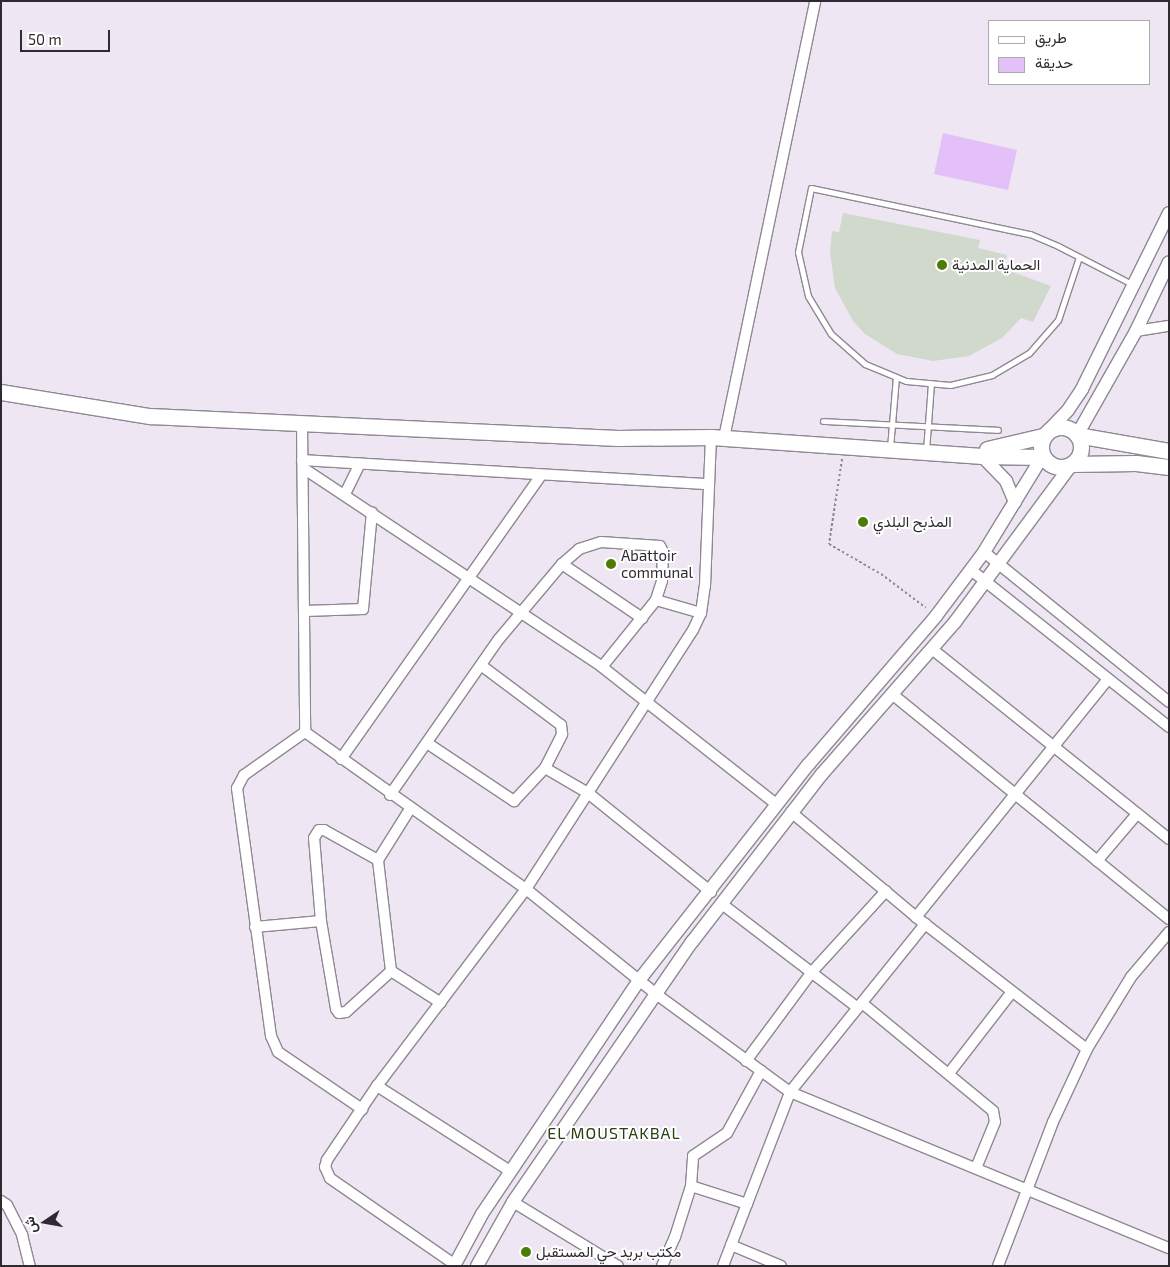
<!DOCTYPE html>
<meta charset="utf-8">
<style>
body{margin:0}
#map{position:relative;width:1170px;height:1267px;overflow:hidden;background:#eee7f3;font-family:"Exo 2",Vazirmatn,sans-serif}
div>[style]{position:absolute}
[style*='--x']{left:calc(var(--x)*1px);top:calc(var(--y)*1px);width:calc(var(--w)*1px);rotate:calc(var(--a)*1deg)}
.green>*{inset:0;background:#e3c0f7}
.building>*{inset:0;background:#d1d8cc}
.path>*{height:2px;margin-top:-1px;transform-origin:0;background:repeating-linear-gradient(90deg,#8b868f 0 2.5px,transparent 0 5px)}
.roads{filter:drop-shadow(1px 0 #8f8893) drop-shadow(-1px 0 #8f8893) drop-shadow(0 1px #8f8893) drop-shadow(0 -1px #8f8893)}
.service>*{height:5px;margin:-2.5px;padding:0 2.5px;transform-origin:2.5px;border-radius:2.5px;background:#fff}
.minor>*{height:10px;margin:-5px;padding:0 5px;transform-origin:5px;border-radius:5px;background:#fff}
.tertiary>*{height:12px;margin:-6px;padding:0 6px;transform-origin:6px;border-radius:6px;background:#fff}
.secondary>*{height:15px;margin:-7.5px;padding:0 7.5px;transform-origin:7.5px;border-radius:7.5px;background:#fff}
.secondary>.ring{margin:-7.5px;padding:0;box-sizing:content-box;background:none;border:15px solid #fff;border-radius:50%}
.dots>*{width:14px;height:14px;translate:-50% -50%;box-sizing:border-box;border:2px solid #fff;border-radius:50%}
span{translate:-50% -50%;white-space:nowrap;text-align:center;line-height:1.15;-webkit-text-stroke:4px #fff;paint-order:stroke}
.poi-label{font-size:15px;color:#2e2b30}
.left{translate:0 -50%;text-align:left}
.neighbourhood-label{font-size:16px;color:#28400e;letter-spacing:1px}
.frame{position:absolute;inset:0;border:2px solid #2e2b30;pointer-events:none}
.legend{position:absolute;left:988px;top:20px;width:162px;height:65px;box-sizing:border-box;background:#fff;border:1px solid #abaaac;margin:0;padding:6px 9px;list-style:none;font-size:15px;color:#2e2b30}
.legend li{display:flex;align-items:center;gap:10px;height:25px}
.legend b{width:25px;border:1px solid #abaaac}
.north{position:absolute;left:20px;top:1197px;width:50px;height:50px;-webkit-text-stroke:4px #fff;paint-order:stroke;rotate:258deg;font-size:14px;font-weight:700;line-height:20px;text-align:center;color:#2e2b30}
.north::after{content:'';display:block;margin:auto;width:18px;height:22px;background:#2e2b30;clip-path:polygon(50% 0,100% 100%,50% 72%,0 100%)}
.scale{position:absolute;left:20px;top:30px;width:90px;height:22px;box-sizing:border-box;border:2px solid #2e2b30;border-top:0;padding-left:6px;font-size:15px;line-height:18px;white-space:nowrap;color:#2e2b30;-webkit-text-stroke:4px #fff;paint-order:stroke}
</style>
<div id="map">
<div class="green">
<i style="clip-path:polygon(943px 133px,1017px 150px,1008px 190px,934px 174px)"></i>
</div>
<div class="building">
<i style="clip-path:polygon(843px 213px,980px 240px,978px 248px,1007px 255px,1004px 269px,1051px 286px,1033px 322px,1021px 318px,1002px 338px,969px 356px,933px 361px,897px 354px,865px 334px,853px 321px,835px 288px,830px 252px,832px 231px,839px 232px)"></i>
</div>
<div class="path">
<i style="--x:842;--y:459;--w:86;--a:98.7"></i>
<i style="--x:829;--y:544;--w:60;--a:30"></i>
<i style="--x:881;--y:574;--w:56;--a:37.1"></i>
</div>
<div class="roads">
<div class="service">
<i style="--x:1079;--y:257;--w:66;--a:108.4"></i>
<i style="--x:1058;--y:320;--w:44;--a:131.3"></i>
<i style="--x:1029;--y:353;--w:43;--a:149.3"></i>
<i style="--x:992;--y:375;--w:43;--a:166.6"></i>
<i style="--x:950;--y:385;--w:44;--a:-174.8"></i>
<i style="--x:906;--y:381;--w:44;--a:-157.5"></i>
<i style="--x:865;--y:364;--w:45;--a:-138.6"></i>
<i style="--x:831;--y:334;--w:44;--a:-121.2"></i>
<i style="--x:808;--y:296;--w:45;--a:-102.8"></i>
<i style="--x:798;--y:252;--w:65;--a:-78.5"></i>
<i style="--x:811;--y:188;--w:224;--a:11.9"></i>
<i style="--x:1030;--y:234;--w:30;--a:23"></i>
<i style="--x:1058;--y:246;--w:85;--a:27.2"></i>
<i style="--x:823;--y:421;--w:175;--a:2.9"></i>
<i style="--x:890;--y:448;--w:71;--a:-85.2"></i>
<i style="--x:926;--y:451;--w:68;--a:-85.8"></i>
</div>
<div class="minor">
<i style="--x:1136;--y:331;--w:33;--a:-9"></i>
<i style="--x:302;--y:423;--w:309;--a:89.4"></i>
<i style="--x:724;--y:438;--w:446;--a:-78.2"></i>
<i style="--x:302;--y:460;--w:407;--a:3.4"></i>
<i style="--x:303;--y:468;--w:359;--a:33.6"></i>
<i style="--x:602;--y:667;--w:221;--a:38.2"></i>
<i style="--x:345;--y:494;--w:34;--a:-64"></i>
<i style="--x:984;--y:552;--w:238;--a:39"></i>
<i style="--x:562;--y:564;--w:97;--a:34"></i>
<i style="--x:971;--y:570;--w:253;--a:38.4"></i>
<i style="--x:656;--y:600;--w:47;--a:16.1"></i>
<i style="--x:305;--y:611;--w:58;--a:-2"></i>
<i style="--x:363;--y:609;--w:97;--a:-84.7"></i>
<i style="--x:932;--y:649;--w:304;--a:38.7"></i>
<i style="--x:892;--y:694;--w:357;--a:39.1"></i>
<i style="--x:305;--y:732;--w:271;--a:35.4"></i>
<i style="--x:526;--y:889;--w:167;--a:38.9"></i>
<i style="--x:656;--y:994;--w:166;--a:36.2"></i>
<i style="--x:790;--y:1092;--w:410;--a:22.4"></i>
<i style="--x:305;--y:732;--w:75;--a:144.8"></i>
<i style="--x:244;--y:775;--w:15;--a:118"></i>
<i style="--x:237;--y:788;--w:250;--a:82.2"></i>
<i style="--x:271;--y:1036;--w:17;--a:66"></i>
<i style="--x:278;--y:1052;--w:102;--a:34.2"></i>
<i style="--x:427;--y:743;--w:105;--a:33.7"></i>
<i style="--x:514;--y:801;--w:45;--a:-46.8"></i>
<i style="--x:545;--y:768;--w:38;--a:-63"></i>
<i style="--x:562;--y:734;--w:9;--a:-96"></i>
<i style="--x:561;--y:725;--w:99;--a:-143.2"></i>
<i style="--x:341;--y:759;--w:347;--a:-54.8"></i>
<i style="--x:545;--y:768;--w:50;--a:30.2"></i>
<i style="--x:588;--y:793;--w:158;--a:38.8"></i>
<i style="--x:390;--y:795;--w:190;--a:-55.1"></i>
<i style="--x:499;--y:639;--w:98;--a:-50"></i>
<i style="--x:562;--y:564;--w:23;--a:-41"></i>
<i style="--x:579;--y:549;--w:23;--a:-18"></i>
<i style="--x:601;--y:542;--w:59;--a:3.9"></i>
<i style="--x:660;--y:546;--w:7;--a:63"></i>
<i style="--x:663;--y:552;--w:29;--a:92"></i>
<i style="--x:662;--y:581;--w:20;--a:108"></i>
<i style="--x:656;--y:600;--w:86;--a:128.9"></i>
<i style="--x:791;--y:812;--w:163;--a:40"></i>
<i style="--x:916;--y:917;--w:216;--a:37.7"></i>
<i style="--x:1097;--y:861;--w:62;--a:-49.6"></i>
<i style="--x:722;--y:904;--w:171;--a:37.4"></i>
<i style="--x:916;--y:917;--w:306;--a:-51.1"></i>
<i style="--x:321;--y:921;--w:83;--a:-94.8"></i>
<i style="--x:314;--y:838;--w:9;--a:-58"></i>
<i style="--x:319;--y:830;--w:5;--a:0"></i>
<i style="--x:324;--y:830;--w:62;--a:29.1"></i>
<i style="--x:255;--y:927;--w:66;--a:-5.2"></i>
<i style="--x:321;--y:921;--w:89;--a:80.3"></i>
<i style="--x:336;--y:1009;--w:5;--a:53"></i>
<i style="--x:339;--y:1013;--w:7;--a:-8"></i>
<i style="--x:346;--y:1012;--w:61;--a:-42.3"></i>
<i style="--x:391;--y:971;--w:112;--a:-96.7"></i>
<i style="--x:378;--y:860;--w:60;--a:-57.9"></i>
<i style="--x:391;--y:971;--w:59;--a:32.6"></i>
<i style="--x:862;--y:1003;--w:170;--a:39.5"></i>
<i style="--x:993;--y:1111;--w:11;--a:80"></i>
<i style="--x:995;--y:1122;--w:50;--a:112.4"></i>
<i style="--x:746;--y:1061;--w:109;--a:-53.5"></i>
<i style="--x:811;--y:973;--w:111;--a:-47.6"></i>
<i style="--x:950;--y:1072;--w:100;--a:-52.3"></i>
<i style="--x:377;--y:1086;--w:158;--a:32.6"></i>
<i style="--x:691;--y:1186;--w:59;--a:17.8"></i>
<i style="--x:1;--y:1201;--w:7;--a:34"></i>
<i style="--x:7;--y:1205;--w:34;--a:63"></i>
<i style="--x:22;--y:1235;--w:32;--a:76"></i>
<i style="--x:513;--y:1202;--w:123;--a:31.4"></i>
<i style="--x:731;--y:1245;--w:54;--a:22.8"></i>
<i style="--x:454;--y:1264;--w:151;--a:-145.3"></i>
<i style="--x:330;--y:1178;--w:12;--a:-114"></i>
<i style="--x:325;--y:1167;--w:7;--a:-74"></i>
<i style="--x:327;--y:1160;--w:89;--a:-56"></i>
<i style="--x:377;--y:1086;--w:247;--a:-52.9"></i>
<i style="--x:526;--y:889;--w:308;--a:-57.2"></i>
<i style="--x:693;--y:630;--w:19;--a:-65"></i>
<i style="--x:701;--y:613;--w:27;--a:-82"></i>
<i style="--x:705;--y:586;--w:149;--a:-87.7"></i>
<i style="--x:662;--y:1266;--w:32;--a:-66"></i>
<i style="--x:675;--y:1237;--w:53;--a:-72.6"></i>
<i style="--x:691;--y:1186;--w:30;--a:-86"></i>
<i style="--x:693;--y:1156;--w:41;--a:-34.1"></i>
<i style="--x:727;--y:1133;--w:71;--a:-61.3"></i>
<i style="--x:723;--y:1266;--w:186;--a:-68.9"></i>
<i style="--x:790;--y:1092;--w:216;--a:-51.2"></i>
<i style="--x:998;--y:1266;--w:154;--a:-69.1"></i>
<i style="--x:1053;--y:1122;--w:81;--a:-65"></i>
<i style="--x:1087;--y:1049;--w:84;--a:-58.6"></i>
<i style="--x:1131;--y:977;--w:59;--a:-49.8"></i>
</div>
<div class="tertiary">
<i style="--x:1048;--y:431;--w:29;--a:-46"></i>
<i style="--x:1068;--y:410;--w:25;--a:-56"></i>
<i style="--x:1082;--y:389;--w:196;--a:-63.7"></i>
<i style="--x:1077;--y:435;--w:120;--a:-60.4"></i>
<i style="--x:1136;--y:331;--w:76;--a:-64.4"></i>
<i style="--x:982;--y:456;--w:35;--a:46"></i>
<i style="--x:1006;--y:481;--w:23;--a:67"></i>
<i style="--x:454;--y:1266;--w:59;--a:-61.7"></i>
<i style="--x:482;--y:1214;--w:283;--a:-56.1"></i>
<i style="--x:640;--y:979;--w:272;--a:-51.9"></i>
<i style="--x:808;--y:765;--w:196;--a:-49.3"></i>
<i style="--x:936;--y:616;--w:80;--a:-53.1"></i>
<i style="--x:984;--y:552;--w:111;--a:-58.6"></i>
<i style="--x:477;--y:1266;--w:73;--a:-60.6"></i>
<i style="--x:513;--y:1202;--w:316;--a:-55.5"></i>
<i style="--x:692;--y:942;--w:212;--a:-52.3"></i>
<i style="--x:822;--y:774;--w:202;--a:-48.8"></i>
<i style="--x:955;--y:622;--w:197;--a:-53.5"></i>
</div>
<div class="secondary">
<i style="--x:1;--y:392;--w:151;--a:9.2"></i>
<i style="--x:150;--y:416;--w:468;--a:2.7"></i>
<i style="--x:617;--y:438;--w:94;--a:-0.6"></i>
<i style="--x:711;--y:437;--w:272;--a:4"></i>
<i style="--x:982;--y:456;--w:60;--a:1"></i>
<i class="ring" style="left:1041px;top:427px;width:25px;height:25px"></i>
<i style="--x:1077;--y:435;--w:93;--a:9.9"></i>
<i style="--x:987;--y:449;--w:57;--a:-13.1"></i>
<i style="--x:1072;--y:464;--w:64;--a:-0.9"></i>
<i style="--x:1136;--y:463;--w:33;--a:7"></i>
</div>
</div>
<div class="dots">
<i style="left:942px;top:265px;background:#4c7c06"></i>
<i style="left:863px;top:522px;background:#4c7c06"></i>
<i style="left:611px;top:564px;background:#4c7c06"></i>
<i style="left:526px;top:1252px;background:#4c7c06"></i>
</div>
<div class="poi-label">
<span class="left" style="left:952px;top:265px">الحماية المدنية</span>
<span class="left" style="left:873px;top:522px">المذبح البلدي</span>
<span class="left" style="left:621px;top:564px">Abattoir<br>communal</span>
<span class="left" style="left:536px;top:1252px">مكتب بريد حي المستقبل</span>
</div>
<div class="neighbourhood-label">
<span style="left:614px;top:1133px">EL MOUSTAKBAL</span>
</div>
<div class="frame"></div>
<ul class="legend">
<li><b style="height:6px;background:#fff"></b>طريق</li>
<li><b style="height:14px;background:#e3c0f7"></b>حديقة</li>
</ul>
<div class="north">ش</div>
<div class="scale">50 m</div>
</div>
